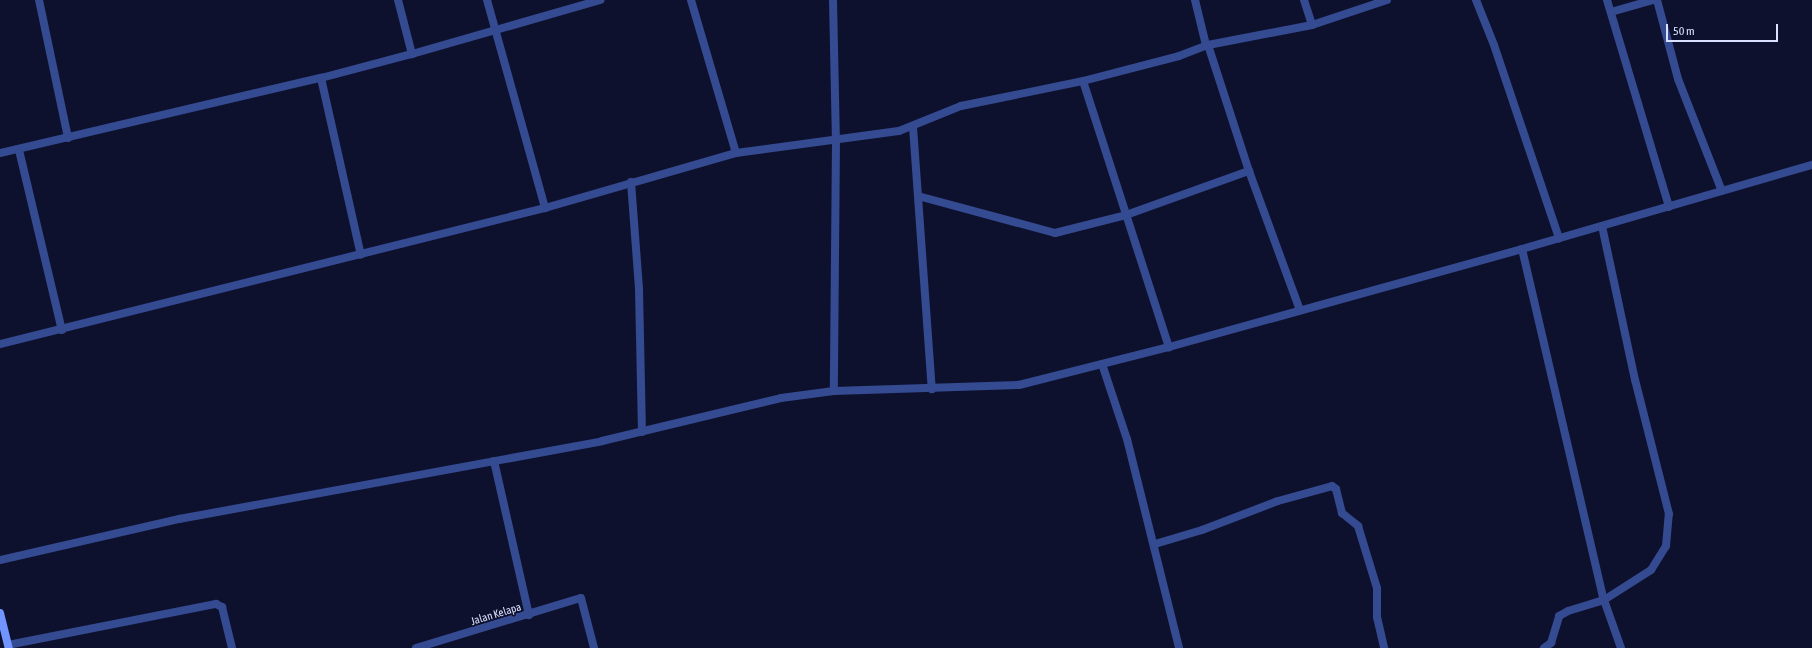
<!DOCTYPE html>
<style>
body{margin:0}
#map{position:relative;width:1812px;height:648px;overflow:hidden;background:#0e112d;font-family:"Asap Condensed",sans-serif}
div>[style]{position:absolute}
[style*='--x']{left:calc(var(--x)*1px);top:calc(var(--y)*1px);width:calc(var(--w)*1px);rotate:calc(var(--a)*1deg)}
.street>*{height:8px;margin:-4px;padding:0 4px;transform-origin:4px;border-radius:4px;background:#344a91}
.secondary>*{height:8px;margin:-4px;padding:0 4px;transform-origin:4px;border-radius:4px;background:#7194ff}
span{translate:-50% -50%;white-space:nowrap;text-align:center;line-height:1.15;-webkit-text-stroke:3.5px #0e112d;paint-order:stroke}
.street-label{font-size:11px;color:#dae0ff}
.scale{position:absolute;left:1666px;top:24px;width:112px;height:18px;box-sizing:border-box;border:2px solid #dae0ff;border-top:0;padding-left:5px;font-size:12px;line-height:14px;white-space:nowrap;color:#dae0ff;-webkit-text-stroke:3px #0e112d;paint-order:stroke}
</style>
<div id="map">
<div class="street">
<i style="--x:39;--y:0;--w:141;--a:78.1"></i>
<i style="--x:398;--y:0;--w:56;--a:75.5"></i>
<i style="--x:487;--y:0;--w:216;--a:74.4"></i>
<i style="--x:691;--y:0;--w:159;--a:73.6"></i>
<i style="--x:833;--y:0;--w:140;--a:88.8"></i>
<i style="--x:836;--y:140;--w:251;--a:90.5"></i>
<i style="--x:1195;--y:0;--w:46;--a:76.3"></i>
<i style="--x:1304;--y:0;--w:26;--a:72"></i>
<i style="--x:1476;--y:0;--w:48;--a:68.2"></i>
<i style="--x:1494;--y:45;--w:204;--a:71.4"></i>
<i style="--x:1607;--y:0;--w:216;--a:73.3"></i>
<i style="--x:1657;--y:0;--w:82;--a:75.1"></i>
<i style="--x:1678;--y:79;--w:120;--a:68.6"></i>
<i style="--x:1611;--y:12;--w:44;--a:-15.9"></i>
<i style="--x:1208;--y:45;--w:133;--a:72"></i>
<i style="--x:1249;--y:171;--w:148;--a:69.9"></i>
<i style="--x:321;--y:78;--w:181;--a:77.3"></i>
<i style="--x:1083;--y:81;--w:280;--a:72.1"></i>
<i style="--x:913;--y:127;--w:263;--a:85.9"></i>
<i style="--x:19;--y:150;--w:185;--a:76.6"></i>
<i style="--x:0;--y:153;--w:330;--a:-13.2"></i>
<i style="--x:321;--y:78;--w:94;--a:-14.8"></i>
<i style="--x:412;--y:54;--w:196;--a:-16"></i>
<i style="--x:631;--y:182;--w:107;--a:85.7"></i>
<i style="--x:639;--y:289;--w:143;--a:88.8"></i>
<i style="--x:918;--y:196;--w:142;--a:15.1"></i>
<i style="--x:1055;--y:233;--w:73;--a:-14.2"></i>
<i style="--x:1126;--y:215;--w:131;--a:-19.7"></i>
<i style="--x:1522;--y:249;--w:360;--a:76.9"></i>
<i style="--x:1604;--y:600;--w:51;--a:70.5"></i>
<i style="--x:0;--y:344;--w:562;--a:-14.01"></i>
<i style="--x:545;--y:208;--w:199;--a:-16.1"></i>
<i style="--x:736;--y:153;--w:164;--a:-7.7"></i>
<i style="--x:899;--y:131;--w:67;--a:-22"></i>
<i style="--x:961;--y:106;--w:125;--a:-11.6"></i>
<i style="--x:1083;--y:81;--w:99;--a:-14.6"></i>
<i style="--x:1179;--y:56;--w:31;--a:-21"></i>
<i style="--x:1208;--y:45;--w:106;--a:-10.9"></i>
<i style="--x:1312;--y:25;--w:79;--a:-18.4"></i>
<i style="--x:1102;--y:364;--w:79;--a:71.6"></i>
<i style="--x:1127;--y:439;--w:215;--a:76"></i>
<i style="--x:494;--y:461;--w:158;--a:77.2"></i>
<i style="--x:1155;--y:544;--w:49;--a:-16.6"></i>
<i style="--x:1202;--y:530;--w:81;--a:-20.9"></i>
<i style="--x:1278;--y:501;--w:56;--a:-15.5"></i>
<i style="--x:1332;--y:486;--w:5;--a:37"></i>
<i style="--x:1336;--y:489;--w:25;--a:76"></i>
<i style="--x:1342;--y:513;--w:21;--a:39"></i>
<i style="--x:1358;--y:526;--w:65;--a:73"></i>
<i style="--x:1377;--y:588;--w:29;--a:90"></i>
<i style="--x:1377;--y:617;--w:32;--a:77"></i>
<i style="--x:0;--y:560;--w:184;--a:-12.9"></i>
<i style="--x:179;--y:519;--w:430;--a:-10.4"></i>
<i style="--x:602;--y:441;--w:184;--a:-13.5"></i>
<i style="--x:781;--y:398;--w:53;--a:-7.5"></i>
<i style="--x:834;--y:391;--w:185;--a:-1.9"></i>
<i style="--x:1019;--y:385;--w:155;--a:-14.2"></i>
<i style="--x:1169;--y:347;--w:366;--a:-15.5"></i>
<i style="--x:1522;--y:249;--w:302;--a:-16.2"></i>
<i style="--x:8;--y:645;--w:212;--a:-11.2"></i>
<i style="--x:216;--y:604;--w:7;--a:27"></i>
<i style="--x:222;--y:607;--w:42;--a:76.3"></i>
<i style="--x:416;--y:648;--w:172;--a:-16.9"></i>
<i style="--x:581;--y:598;--w:52;--a:75.4"></i>
<i style="--x:1544;--y:648;--w:9;--a:-36"></i>
<i style="--x:1551;--y:643;--w:28;--a:-73"></i>
<i style="--x:1559;--y:616;--w:10;--a:-29"></i>
<i style="--x:1568;--y:611;--w:38;--a:-17"></i>
<i style="--x:1604;--y:600;--w:56;--a:-32.6"></i>
<i style="--x:1651;--y:570;--w:28;--a:-58"></i>
<i style="--x:1666;--y:546;--w:32;--a:-85"></i>
<i style="--x:1669;--y:514;--w:138;--a:-104.2"></i>
<i style="--x:1635;--y:380;--w:157;--a:-102.1"></i>
</div>
<div class="secondary">
<i style="--x:0;--y:613;--w:36;--a:76"></i>
</div>
<div class="street-label">
<span style="left:496px;top:614px;rotate:-17deg">Jalan Kelapa</span>
</div>
<div class="scale">50 m</div>
</div>
